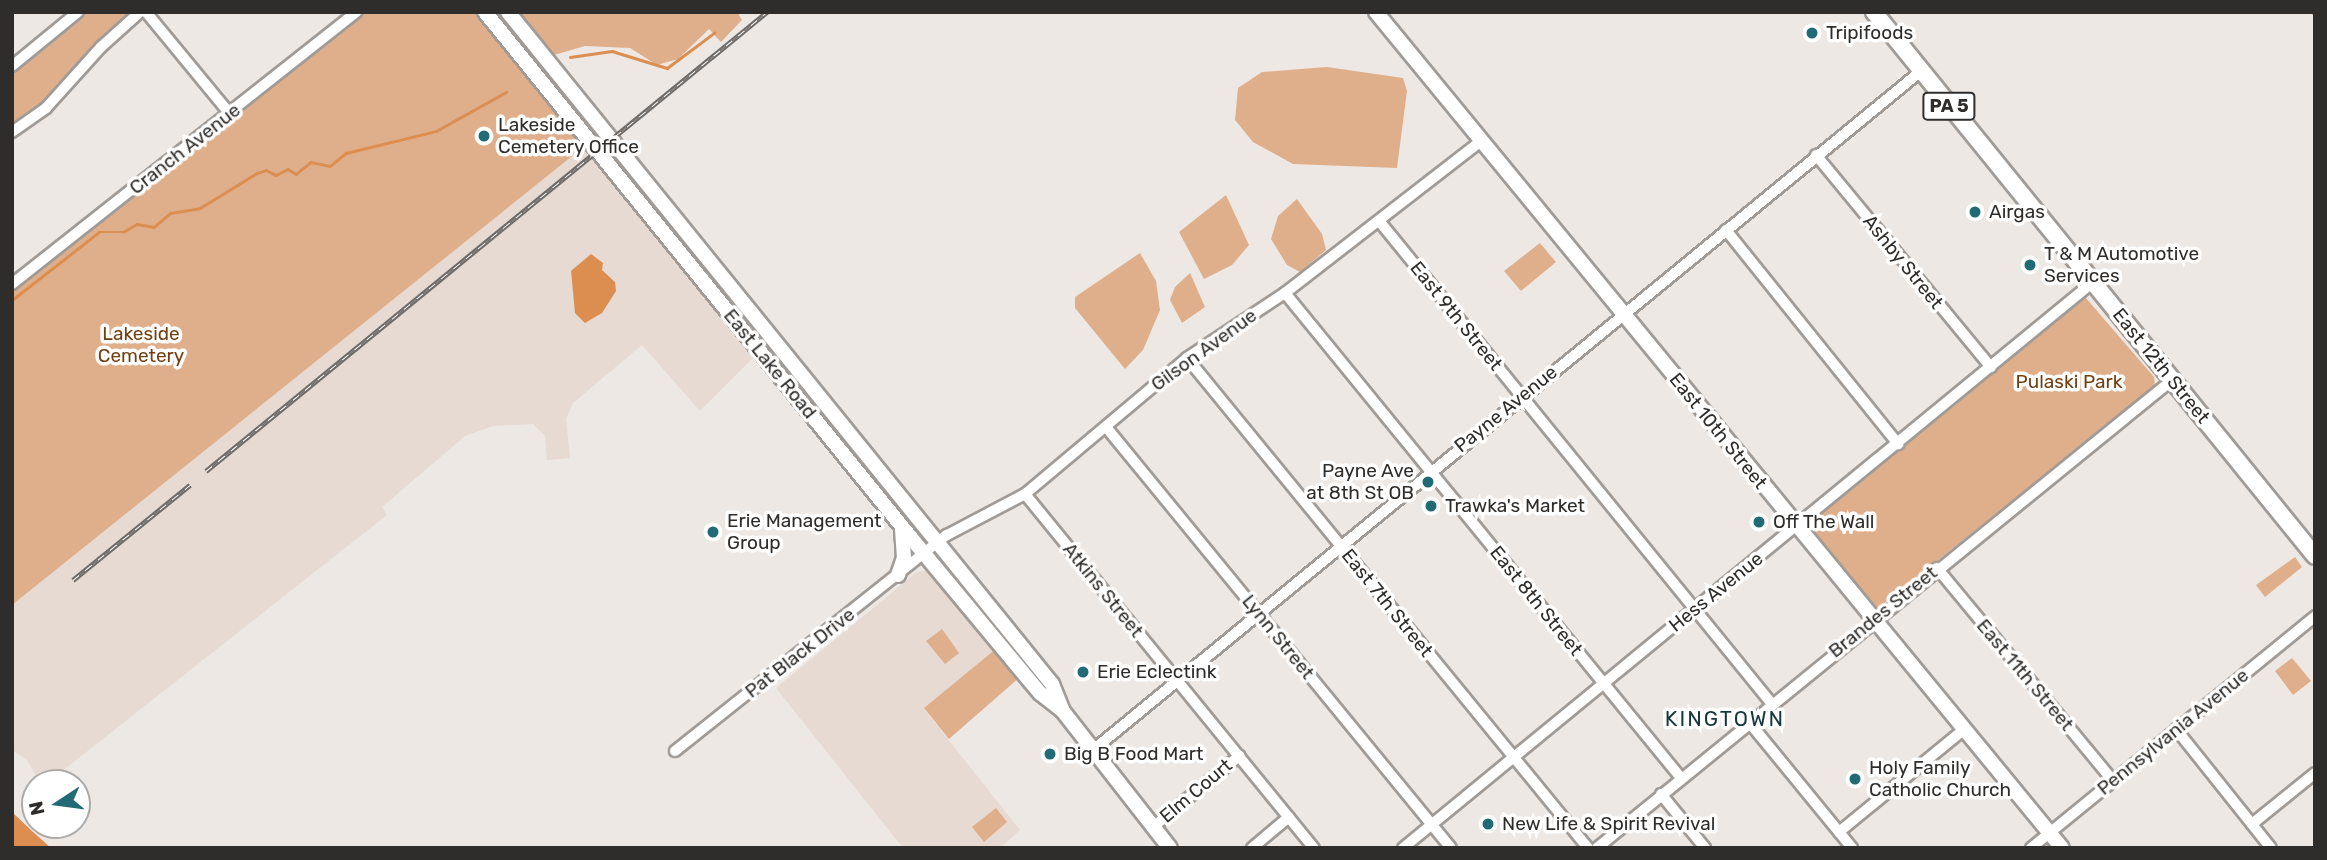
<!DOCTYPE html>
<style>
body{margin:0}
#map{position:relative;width:2327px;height:860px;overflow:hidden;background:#ede8e4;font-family:Rubik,sans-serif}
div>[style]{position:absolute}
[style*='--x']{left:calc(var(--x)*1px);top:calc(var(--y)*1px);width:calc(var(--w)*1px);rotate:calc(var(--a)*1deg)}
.built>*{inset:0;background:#e6dad2}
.green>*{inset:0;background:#dfaf8b}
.water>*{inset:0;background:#dc8e50}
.stream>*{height:2.5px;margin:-1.25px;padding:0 1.25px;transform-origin:1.25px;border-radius:1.25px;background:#dc8e50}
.roads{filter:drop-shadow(2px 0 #a09b97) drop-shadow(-2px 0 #a09b97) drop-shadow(0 2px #a09b97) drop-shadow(0 -2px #a09b97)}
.street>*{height:10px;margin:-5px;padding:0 5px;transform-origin:5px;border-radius:5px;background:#fff}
.secondary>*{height:14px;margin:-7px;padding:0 7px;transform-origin:7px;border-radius:7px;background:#fff}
.primary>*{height:16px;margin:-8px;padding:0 8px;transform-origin:8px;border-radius:8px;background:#fff}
.rail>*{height:5px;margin-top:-2.5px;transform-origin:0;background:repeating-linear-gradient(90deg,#fff 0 8px,#6d6a68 0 16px);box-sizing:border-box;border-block:2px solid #6d6a68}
.dots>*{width:19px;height:19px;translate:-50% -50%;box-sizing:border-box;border:4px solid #fff;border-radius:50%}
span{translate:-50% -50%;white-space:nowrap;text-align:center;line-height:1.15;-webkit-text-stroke:7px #fff;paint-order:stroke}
.shield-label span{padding:2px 5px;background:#fff;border:2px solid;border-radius:5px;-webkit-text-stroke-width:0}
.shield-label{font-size:18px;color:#2f2d2b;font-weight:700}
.poi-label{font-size:19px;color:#2f2d2b}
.left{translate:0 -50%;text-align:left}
.right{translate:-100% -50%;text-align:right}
.street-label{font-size:19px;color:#2f2d2b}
.park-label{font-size:19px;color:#723f10}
.neighbourhood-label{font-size:21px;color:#17383d;letter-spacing:2px}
.frame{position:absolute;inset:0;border:14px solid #2f2d2b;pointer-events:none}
.north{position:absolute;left:21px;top:769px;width:70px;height:70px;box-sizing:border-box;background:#fff;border:2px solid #acabaa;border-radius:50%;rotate:257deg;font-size:19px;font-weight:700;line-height:28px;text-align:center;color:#2f2d2b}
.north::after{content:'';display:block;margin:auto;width:24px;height:32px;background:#206b75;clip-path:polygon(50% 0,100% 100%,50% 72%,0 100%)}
</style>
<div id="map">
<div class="built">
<i style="clip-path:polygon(586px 145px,757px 354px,700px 411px,642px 345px,573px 403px,566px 419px,570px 458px,547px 460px,545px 436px,533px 424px,493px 426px,465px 436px,382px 507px,387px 515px,47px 783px,40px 783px,27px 760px,12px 750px,12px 605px)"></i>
<i style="clip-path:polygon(931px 570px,997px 648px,924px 709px,1020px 830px,1000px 848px,903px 848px,776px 688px,917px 572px)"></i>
</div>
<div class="green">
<i style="clip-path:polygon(84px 12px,132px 12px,52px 97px,12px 127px,12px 70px)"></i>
<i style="clip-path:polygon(363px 12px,480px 12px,586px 145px,12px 605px,12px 289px)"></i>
<i style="clip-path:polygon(520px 12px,737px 12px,742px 20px,721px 42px,709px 29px,678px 59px,657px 65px,630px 48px,585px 46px,554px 55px)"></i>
<i style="clip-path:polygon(1327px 67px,1403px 78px,1407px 91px,1397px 168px,1293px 164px,1253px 142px,1235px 120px,1238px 88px,1262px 72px)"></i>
<i style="clip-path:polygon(1226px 195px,1249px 245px,1232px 265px,1204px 279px,1179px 232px)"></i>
<i style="clip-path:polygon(1297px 199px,1322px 234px,1326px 250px,1300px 272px,1287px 265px,1271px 239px,1278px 216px)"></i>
<i style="clip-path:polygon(1540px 243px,1556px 262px,1521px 291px,1504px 271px)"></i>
<i style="clip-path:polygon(1140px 253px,1156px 281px,1160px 310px,1143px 350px,1125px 369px,1075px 308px,1075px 297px)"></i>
<i style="clip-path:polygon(1190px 273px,1205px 307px,1182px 323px,1170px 300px,1175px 287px)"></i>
<i style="clip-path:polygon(2085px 297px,2154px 377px,2155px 386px,1876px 610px,1807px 527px,1809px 522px)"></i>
<i style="clip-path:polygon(2295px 557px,2302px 567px,2265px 597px,2256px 585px)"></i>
<i style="clip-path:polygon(942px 629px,959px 653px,945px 664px,926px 641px)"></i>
<i style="clip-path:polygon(997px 648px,1020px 677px,949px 739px,924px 708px)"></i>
<i style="clip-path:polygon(2292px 658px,2311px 681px,2293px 695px,2275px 671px)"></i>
<i style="clip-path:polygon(996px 808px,1007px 822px,984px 842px,972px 827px)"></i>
</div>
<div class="water">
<i style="clip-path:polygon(591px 254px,603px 263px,602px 270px,615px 282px,616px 291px,602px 313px,585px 323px,575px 313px,571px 271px)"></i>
<i style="clip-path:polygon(12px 812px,32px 831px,51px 848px,12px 848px)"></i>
</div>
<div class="stream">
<i style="--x:570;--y:57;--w:42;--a:-8.1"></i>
<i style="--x:612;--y:51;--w:58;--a:17.2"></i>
<i style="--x:667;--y:68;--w:59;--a:-36.7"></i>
<i style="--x:12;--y:300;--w:110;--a:-38"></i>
<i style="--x:99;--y:232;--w:24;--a:0"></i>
<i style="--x:123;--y:232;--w:16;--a:-30"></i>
<i style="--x:137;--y:224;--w:17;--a:10"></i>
<i style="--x:154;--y:227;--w:21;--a:-41"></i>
<i style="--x:170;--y:213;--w:30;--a:-9"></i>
<i style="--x:200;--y:208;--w:67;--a:-31.6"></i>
<i style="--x:257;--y:173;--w:9;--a:-18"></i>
<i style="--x:266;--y:170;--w:11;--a:27"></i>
<i style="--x:276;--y:175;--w:13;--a:-27"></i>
<i style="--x:288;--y:169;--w:9;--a:32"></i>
<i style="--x:296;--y:174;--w:19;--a:-39"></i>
<i style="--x:311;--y:162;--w:19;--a:12"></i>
<i style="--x:330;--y:166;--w:21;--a:-39"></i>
<i style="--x:346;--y:153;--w:93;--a:-13.7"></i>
<i style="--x:436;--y:131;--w:80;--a:-29.1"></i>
</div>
<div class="roads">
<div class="street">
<i style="--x:146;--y:12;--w:132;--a:50.5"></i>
<i style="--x:12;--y:66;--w:85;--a:-39.3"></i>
<i style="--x:12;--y:132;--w:42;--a:-35.2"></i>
<i style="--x:46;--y:108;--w:82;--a:-48"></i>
<i style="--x:101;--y:47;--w:52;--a:-41.9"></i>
<i style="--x:1816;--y:155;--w:275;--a:50.5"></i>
<i style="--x:1380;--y:222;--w:621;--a:50.88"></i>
<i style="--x:1726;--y:230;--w:275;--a:51.2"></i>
<i style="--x:12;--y:284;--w:439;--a:-38.3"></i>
<i style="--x:1285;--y:293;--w:626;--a:50.77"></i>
<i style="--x:1187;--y:358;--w:633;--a:50.7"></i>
<i style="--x:1106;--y:427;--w:544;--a:50.67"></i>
<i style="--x:1025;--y:494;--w:457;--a:50.8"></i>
<i style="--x:1937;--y:568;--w:276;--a:50.4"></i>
<i style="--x:1749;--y:722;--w:163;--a:50.7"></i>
<i style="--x:2176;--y:729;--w:152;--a:51.4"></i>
<i style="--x:1093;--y:750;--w:1071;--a:-39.35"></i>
<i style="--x:675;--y:751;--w:347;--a:-38.5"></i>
<i style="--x:947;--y:535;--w:88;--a:-27.7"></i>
<i style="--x:1025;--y:494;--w:212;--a:-40"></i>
<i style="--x:1187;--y:358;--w:118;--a:-33.6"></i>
<i style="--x:1285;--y:293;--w:248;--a:-37.8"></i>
<i style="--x:1661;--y:794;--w:70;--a:50.8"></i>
<i style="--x:2252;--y:824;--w:81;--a:-39"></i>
<i style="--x:1153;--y:827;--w:112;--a:-39.5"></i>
<i style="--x:1839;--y:832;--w:161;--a:-39.4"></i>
<i style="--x:1252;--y:848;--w:48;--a:-40"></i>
<i style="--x:1403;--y:848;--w:892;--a:-39.36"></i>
<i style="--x:1597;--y:848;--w:741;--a:-39.14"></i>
<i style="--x:2031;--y:848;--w:367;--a:-39.2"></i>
</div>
<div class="secondary">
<i style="--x:485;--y:12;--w:678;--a:50.98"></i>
<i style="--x:912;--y:539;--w:200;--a:50.3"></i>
<i style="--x:1040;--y:693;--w:28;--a:38"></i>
<i style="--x:1062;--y:710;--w:175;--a:52"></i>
<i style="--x:508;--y:12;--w:865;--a:51.01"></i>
<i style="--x:1052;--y:684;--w:27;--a:68"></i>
<i style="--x:1376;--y:12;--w:1081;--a:50.63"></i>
<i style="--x:898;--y:575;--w:18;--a:-71"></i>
<i style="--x:904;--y:558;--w:30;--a:-94"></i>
</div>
<div class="primary">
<i style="--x:1874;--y:12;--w:700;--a:50.97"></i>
</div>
</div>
<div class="rail">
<i style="--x:2314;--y:12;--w:1;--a:45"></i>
<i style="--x:206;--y:471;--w:725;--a:-39.29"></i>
<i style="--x:73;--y:580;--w:151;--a:-39.1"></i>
</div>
<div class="dots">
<i style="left:1812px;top:33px;background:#206b75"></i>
<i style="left:484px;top:136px;background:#206b75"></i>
<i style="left:1975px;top:212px;background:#206b75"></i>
<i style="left:2030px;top:265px;background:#206b75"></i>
<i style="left:1428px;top:482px;background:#206b75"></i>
<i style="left:1431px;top:506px;background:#206b75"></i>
<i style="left:1759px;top:522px;background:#206b75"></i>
<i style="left:713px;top:532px;background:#206b75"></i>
<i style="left:1083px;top:672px;background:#206b75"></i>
<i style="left:1050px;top:754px;background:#206b75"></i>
<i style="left:1855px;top:779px;background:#206b75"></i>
<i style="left:1488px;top:824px;background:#206b75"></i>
</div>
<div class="shield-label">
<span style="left:1949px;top:106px">PA 5</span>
</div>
<div class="poi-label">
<span class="left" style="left:1826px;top:33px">Tripifoods</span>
<span class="left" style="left:498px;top:136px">Lakeside<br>Cemetery Office</span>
<span class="left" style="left:1989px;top:212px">Airgas</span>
<span class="left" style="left:2044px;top:265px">T &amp; M Automotive<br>Services</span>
<span class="right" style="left:1414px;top:482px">Payne Ave<br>at 8th St OB</span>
<span class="left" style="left:1445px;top:506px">Trawka's Market</span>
<span class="left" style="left:727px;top:532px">Erie Management<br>Group</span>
<span class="left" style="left:1773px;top:522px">Off The Wall</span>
<span class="left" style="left:1097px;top:672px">Erie Eclectink</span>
<span class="left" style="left:1064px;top:754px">Big B Food Mart</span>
<span class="left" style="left:1869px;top:779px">Holy Family<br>Catholic Church</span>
<span class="left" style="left:1502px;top:824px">New Life &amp; Spirit Revival</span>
</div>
<div class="street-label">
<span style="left:185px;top:149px;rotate:-38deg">Cranch Avenue</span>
<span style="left:1903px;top:262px;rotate:51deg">Ashby Street</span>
<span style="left:1456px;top:316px;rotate:51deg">East 9th Street</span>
<span style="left:1204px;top:350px;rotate:-36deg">Gilson Avenue</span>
<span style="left:770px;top:364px;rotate:51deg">East Lake Road</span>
<span style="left:2161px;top:366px;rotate:51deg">East 12th Street</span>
<span style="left:1506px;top:409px;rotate:-39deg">Payne Avenue</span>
<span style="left:1718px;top:431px;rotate:51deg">East 10th Street</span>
<span style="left:1103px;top:590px;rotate:51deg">Atkins Street</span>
<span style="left:1716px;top:592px;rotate:-39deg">Hess Avenue</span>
<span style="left:1536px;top:601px;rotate:51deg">East 8th Street</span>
<span style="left:1387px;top:603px;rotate:51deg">East 7th Street</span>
<span style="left:1883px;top:612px;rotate:-39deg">Brandes Street</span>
<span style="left:1278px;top:637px;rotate:51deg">Lynn Street</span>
<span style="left:800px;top:653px;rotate:-38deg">Pat Black Drive</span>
<span style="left:2025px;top:675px;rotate:50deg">East 11th Street</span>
<span style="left:2173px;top:732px;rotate:-39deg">Pennsylvania Avenue</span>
<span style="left:1196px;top:791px;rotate:-40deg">Elm Court</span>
</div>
<div class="park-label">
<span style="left:141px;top:345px">Lakeside<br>Cemetery</span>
<span style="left:2069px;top:382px">Pulaski Park</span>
</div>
<div class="neighbourhood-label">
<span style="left:1725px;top:719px">KINGTOWN</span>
</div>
<div class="frame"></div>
<div class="north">N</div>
</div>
